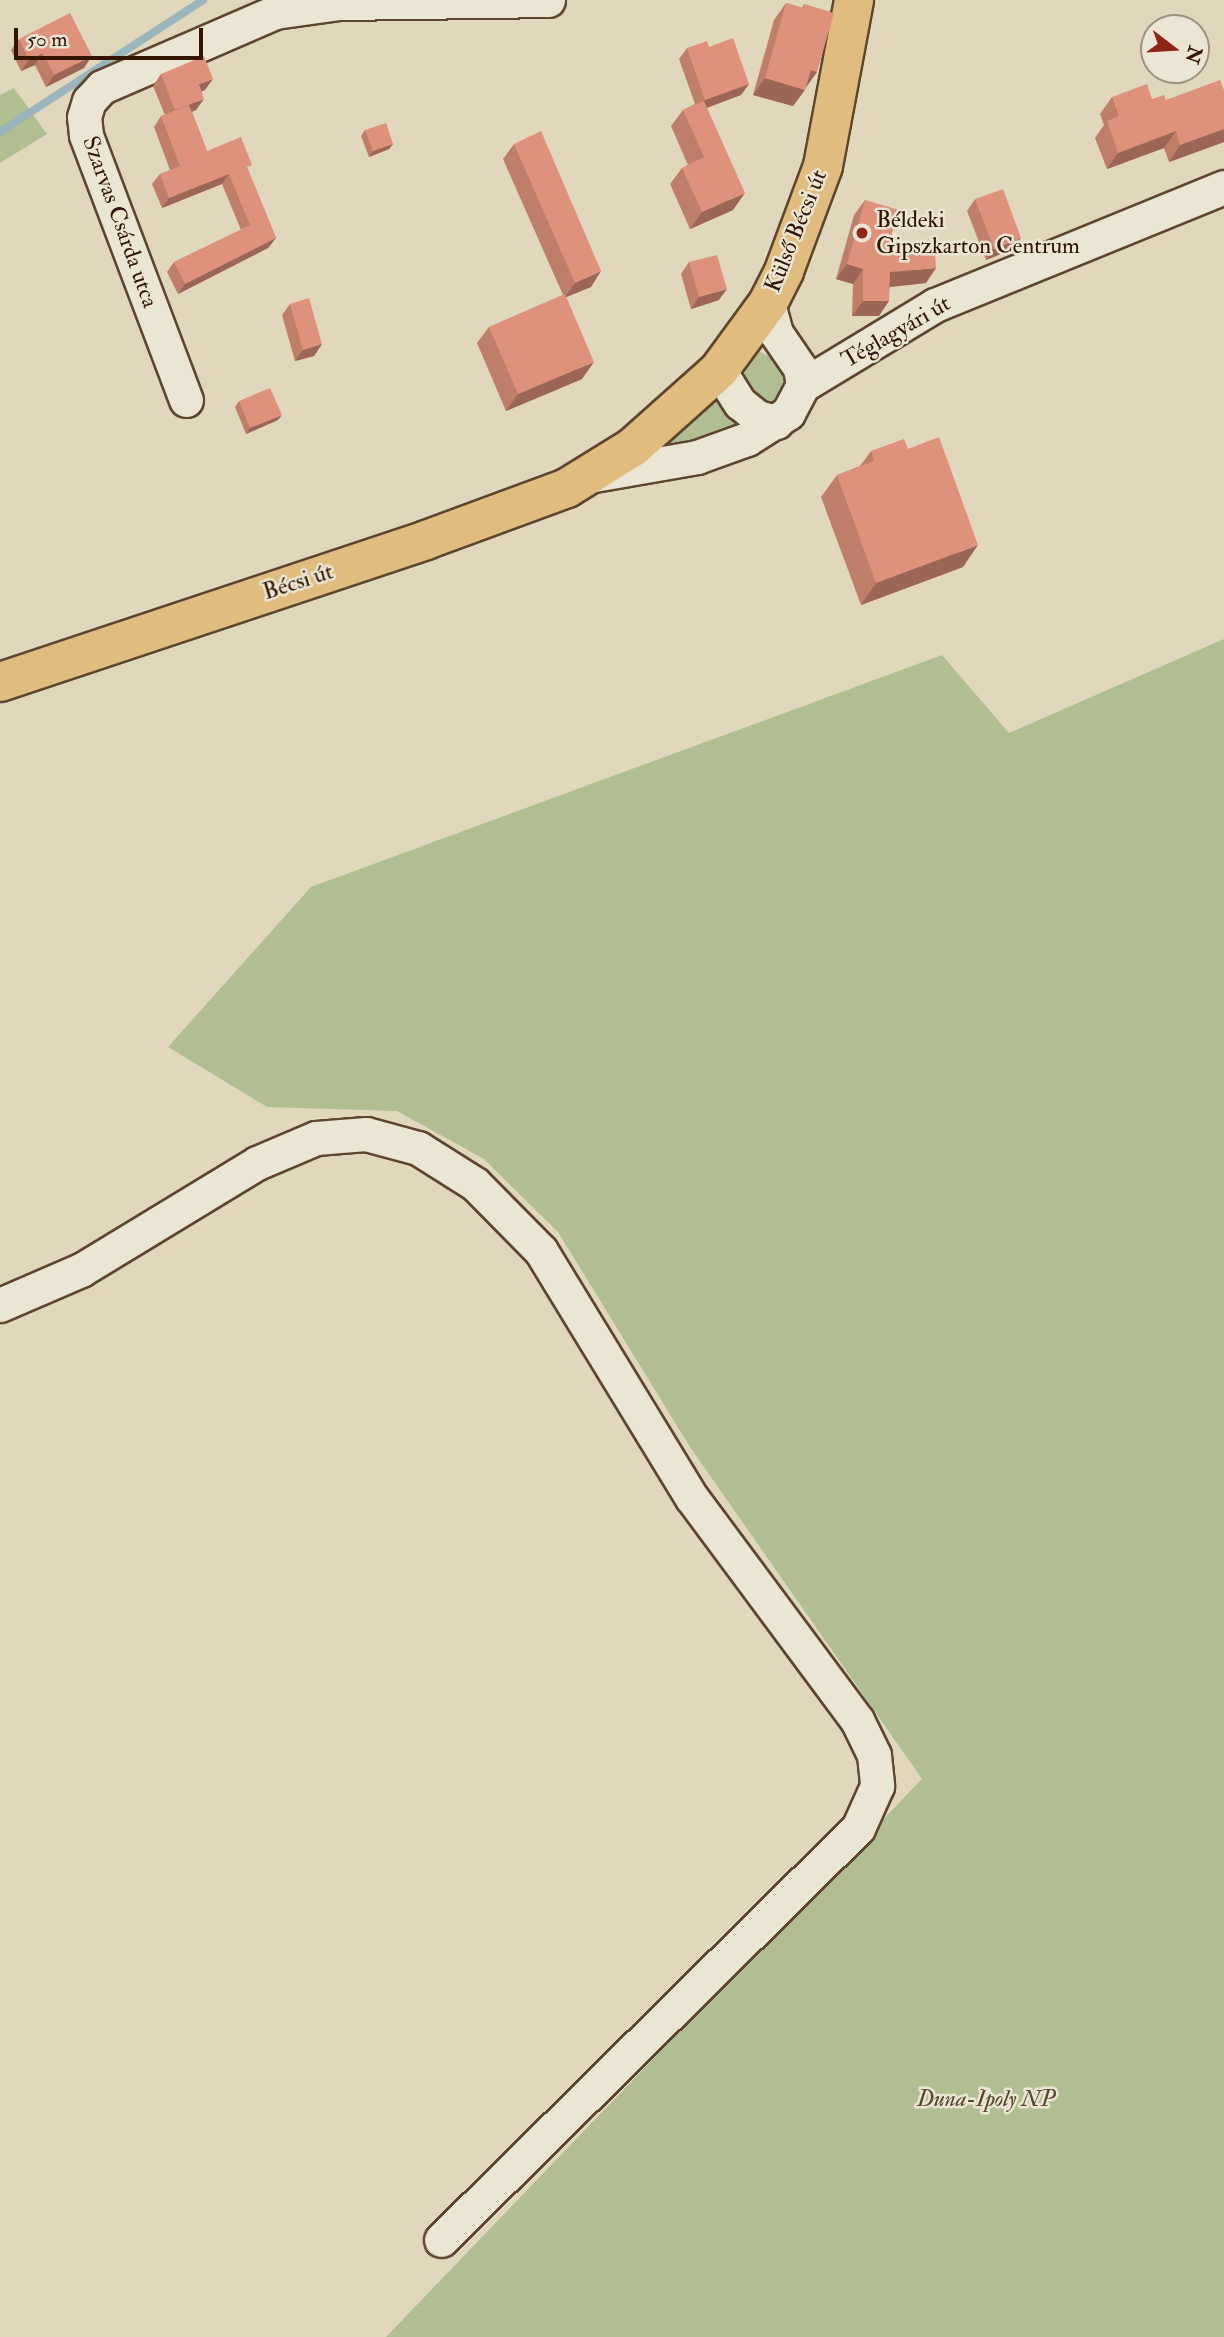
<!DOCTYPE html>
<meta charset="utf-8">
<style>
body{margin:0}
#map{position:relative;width:1224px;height:2337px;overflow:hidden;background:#e0d7bd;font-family:"IM FELL Double Pica",serif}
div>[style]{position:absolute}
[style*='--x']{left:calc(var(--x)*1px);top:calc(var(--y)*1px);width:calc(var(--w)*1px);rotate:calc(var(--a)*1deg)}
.green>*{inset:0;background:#b1be92}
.stream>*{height:8px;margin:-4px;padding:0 4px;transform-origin:4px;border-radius:4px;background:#9ab6bc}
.roads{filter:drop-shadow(2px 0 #5e452f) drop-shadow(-2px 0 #5e452f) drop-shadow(0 2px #5e452f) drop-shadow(0 -2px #5e452f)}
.minor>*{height:33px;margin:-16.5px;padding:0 16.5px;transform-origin:16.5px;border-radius:16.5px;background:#ebe5d4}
.major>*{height:38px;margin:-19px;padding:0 19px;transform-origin:19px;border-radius:19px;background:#e0bc7e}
.wall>*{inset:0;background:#bf7e6a}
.shaded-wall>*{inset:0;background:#9b6656}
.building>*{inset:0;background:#de927b}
.dots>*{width:19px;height:19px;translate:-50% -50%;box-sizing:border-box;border:4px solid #ebe5d4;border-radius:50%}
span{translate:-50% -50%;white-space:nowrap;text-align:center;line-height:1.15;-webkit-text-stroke:5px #ebe5d4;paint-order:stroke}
.poi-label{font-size:23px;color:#321400}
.left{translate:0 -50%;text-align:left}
.street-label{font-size:23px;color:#321400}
.park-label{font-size:23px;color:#58472c;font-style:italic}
.north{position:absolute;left:1140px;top:14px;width:70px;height:70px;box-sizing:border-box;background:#ebe5d4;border:2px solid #a1917f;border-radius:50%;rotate:107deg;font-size:19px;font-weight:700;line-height:28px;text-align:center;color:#321400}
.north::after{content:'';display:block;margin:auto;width:24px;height:32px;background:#8f2418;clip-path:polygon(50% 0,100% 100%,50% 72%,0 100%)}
.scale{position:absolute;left:14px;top:28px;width:189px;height:32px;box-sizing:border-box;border:4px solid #321400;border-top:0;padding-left:9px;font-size:21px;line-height:24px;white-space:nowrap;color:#321400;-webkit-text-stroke:5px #ebe5d4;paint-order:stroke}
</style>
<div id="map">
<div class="green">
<i style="clip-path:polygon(14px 88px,47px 134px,0 163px,0 95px)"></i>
<i style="clip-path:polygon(758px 351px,777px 360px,787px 373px,783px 400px,767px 406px,739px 381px,740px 362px)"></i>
<i style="clip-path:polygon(720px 392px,743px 421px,666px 450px,660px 445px)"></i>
<i style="clip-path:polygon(1224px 639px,1224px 2337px,386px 2337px,922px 1779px,690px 1447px,558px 1232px,484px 1159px,397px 1111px,267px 1107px,168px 1047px,311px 887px,942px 655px,1009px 733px)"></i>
</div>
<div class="stream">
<i style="--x:0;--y:132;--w:242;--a:-33"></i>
</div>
<div class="roads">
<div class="minor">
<i style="--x:719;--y:370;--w:39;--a:58"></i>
<i style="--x:740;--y:403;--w:22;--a:39"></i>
<i style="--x:757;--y:417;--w:20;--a:15"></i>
<i style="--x:803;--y:385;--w:154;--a:-31.2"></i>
<i style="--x:935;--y:305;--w:312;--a:-22.2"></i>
<i style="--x:186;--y:400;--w:283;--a:-110.7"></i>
<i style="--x:86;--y:135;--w:18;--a:-96"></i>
<i style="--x:84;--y:117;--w:17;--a:-73"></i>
<i style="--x:89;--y:101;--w:19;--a:-47"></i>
<i style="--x:102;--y:87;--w:189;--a:-23.4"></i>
<i style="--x:275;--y:12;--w:65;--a:-8"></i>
<i style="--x:339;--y:3;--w:209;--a:-0.8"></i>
<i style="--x:594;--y:475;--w:105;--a:-9.9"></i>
<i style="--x:697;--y:457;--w:53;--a:-19.8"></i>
<i style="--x:747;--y:439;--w:49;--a:-32.4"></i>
<i style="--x:788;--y:413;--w:32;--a:-62"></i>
<i style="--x:803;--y:385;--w:17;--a:-100"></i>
<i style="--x:800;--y:368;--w:42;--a:-124.4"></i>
<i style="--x:776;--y:333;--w:31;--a:-105"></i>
<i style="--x:0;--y:1305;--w:88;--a:-23.4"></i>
<i style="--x:81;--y:1270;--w:206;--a:-31.3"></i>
<i style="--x:257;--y:1163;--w:64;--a:-23"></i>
<i style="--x:316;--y:1138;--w:50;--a:-4.6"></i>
<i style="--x:366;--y:1134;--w:54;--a:15.1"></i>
<i style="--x:418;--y:1148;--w:67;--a:32.3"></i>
<i style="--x:475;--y:1184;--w:94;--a:45.4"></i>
<i style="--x:541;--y:1251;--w:289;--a:58.6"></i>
<i style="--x:692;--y:1498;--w:277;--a:53.4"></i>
<i style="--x:857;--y:1720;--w:39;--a:64"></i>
<i style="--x:874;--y:1755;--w:31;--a:84"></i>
<i style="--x:877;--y:1786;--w:46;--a:114.3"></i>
<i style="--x:858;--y:1828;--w:586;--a:135.35"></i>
</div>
<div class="major">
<i style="--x:0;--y:682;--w:449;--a:-18.4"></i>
<i style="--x:426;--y:540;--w:150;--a:-20.2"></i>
<i style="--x:567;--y:488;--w:78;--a:-31.8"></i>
<i style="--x:633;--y:447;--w:115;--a:-41.8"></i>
<i style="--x:719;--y:370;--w:83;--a:-53.8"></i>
<i style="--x:768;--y:303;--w:36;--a:-63"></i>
<i style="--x:784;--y:271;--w:112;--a:-69.6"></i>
<i style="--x:823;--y:166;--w:169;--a:-79.4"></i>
</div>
</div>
<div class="wall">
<i style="clip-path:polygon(786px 3px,802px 8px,804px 4px,817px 72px,793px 106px,753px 95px,774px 20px)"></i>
<i style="clip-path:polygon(19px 39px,84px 68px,46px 87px,35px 65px,21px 71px,11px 50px)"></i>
<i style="clip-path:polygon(709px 47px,749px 84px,741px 95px,707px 108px,733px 210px,690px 229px,670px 184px,682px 168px,688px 165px,671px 126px,683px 110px,695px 104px,679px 59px,687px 48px)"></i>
<i style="clip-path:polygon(161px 74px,205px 90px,202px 91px,196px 110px,192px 112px,207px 151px,248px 170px,276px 238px,268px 248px,178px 294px,167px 272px,174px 262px,241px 230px,222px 184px,162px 208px,152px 184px,160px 174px,170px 170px,154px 127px,161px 116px,165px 115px,153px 86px)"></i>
<i style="clip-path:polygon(1224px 90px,1224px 142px,1169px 162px,1164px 148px,1107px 169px,1095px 138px,1104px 125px,1100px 114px,1112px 97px,1166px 100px)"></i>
<i style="clip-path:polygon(365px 130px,393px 144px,389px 149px,369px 157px,361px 136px)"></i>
<i style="clip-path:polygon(514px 144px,591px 287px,566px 297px,582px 379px,506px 411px,477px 343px,489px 327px,563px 295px,503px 159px)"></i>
<i style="clip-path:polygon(975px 199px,1013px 249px,986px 260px,967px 211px)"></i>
<i style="clip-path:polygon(865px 200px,889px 244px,926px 283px,890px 287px,879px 316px,852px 316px,853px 284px,836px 279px,854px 215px)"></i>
<i style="clip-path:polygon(689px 262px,719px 300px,691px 309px,681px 274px)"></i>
<i style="clip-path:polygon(290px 304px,322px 344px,314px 356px,295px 361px,282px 315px)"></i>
<i style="clip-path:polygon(239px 401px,278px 420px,246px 434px,235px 407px)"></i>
<i style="clip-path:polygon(908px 449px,963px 567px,861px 605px,821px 497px,837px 475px,860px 466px,871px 451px)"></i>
</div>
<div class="shaded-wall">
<i style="clip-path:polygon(43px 53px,35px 65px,21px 71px,29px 60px)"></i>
<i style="clip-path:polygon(92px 56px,84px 68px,46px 87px,54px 75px)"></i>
<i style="clip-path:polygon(811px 70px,817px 72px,805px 88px)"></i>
<i style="clip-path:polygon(765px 78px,805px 90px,793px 106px,753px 95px)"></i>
<i style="clip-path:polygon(213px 79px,205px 90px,191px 96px,199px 84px)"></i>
<i style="clip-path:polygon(749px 84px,741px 95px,697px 111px,705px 100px)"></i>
<i style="clip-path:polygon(204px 99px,196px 110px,167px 121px,175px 110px)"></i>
<i style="clip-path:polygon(1224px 129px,1224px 142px,1169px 162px,1180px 145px)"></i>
<i style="clip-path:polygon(1176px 131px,1164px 148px,1107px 169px,1118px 153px)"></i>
<i style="clip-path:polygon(393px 144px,389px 149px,369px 157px,373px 151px)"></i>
<i style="clip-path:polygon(229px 174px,222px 184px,162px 208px,169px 198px)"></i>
<i style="clip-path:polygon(745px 193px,733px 210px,690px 229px,702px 212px)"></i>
<i style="clip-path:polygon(276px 238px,268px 248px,178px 294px,185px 284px)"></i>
<i style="clip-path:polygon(1021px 238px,1013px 249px,986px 260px,994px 249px)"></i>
<i style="clip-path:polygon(847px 264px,863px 269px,853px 284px,836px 279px)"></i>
<i style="clip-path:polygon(936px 268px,926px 283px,880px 288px,890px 272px)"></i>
<i style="clip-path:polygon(601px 271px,591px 287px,564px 298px,575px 283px)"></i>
<i style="clip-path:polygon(727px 289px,719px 300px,691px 309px,699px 297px)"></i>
<i style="clip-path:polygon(863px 301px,889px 301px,879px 316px,852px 316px)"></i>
<i style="clip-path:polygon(322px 344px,314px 356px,295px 361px,303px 350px)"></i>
<i style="clip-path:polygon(594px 362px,582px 379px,506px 411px,518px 394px)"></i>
<i style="clip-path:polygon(282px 415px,278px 420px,246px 434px,250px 428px)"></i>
<i style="clip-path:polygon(978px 545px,963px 567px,861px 605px,876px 583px)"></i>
</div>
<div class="building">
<i style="clip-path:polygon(786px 3px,804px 8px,804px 4px,834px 13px,817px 72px,811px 70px,805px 90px,765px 78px)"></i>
<i style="clip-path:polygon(70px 13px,92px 56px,54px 75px,43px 53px,29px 60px,19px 39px)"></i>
<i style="clip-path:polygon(733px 38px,749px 84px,705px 100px,687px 48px,707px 41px,709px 47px)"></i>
<i style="clip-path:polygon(204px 56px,213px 79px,199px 84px,204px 99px,175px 110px,161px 74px)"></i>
<i style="clip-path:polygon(1220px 80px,1224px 90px,1224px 129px,1180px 145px,1176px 131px,1118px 153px,1107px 121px,1119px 116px,1112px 97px,1147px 84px,1152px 99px,1164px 95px,1166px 100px)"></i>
<i style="clip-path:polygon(704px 101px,745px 193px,702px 212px,682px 168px,704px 157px,683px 110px)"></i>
<i style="clip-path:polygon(189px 105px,207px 151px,241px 137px,252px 165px,247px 167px,276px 238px,185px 284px,174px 262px,250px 225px,229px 174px,169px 198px,160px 174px,180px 166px,161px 116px)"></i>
<i style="clip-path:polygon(386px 123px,393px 144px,373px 151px,365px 130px)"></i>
<i style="clip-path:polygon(541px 131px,601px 271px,575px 283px,514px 144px)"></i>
<i style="clip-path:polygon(1003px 189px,1021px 238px,994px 249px,975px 199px)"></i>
<i style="clip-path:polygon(865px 200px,899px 210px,889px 244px,934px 240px,936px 268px,890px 272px,889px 301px,863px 301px,863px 269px,847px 264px)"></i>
<i style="clip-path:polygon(717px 255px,727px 289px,699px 297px,689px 262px)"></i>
<i style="clip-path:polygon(565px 294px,594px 362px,518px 394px,489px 327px)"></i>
<i style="clip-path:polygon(309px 298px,322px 344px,303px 350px,290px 304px)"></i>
<i style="clip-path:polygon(270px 388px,282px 415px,250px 428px,239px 401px)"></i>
<i style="clip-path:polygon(939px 437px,978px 545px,876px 583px,837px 475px,874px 461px,871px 451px,904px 439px,908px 449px)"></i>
</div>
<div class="dots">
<i style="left:862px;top:233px;background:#8f2418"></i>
</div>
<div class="poi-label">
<span class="left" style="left:876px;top:233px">Béldeki<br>Gipszkarton Centrum</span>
</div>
<div class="street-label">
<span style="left:120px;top:222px;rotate:70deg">Szarvas Csárda utca</span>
<span style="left:796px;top:231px;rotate:-68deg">Külső Bécsi út</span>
<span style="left:896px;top:332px;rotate:-30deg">Téglagyári út</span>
<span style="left:298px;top:582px;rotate:-18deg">Bécsi út</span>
</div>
<div class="park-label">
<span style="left:986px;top:2099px">Duna-Ipoly NP</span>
</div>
<div class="north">N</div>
<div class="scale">50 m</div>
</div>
